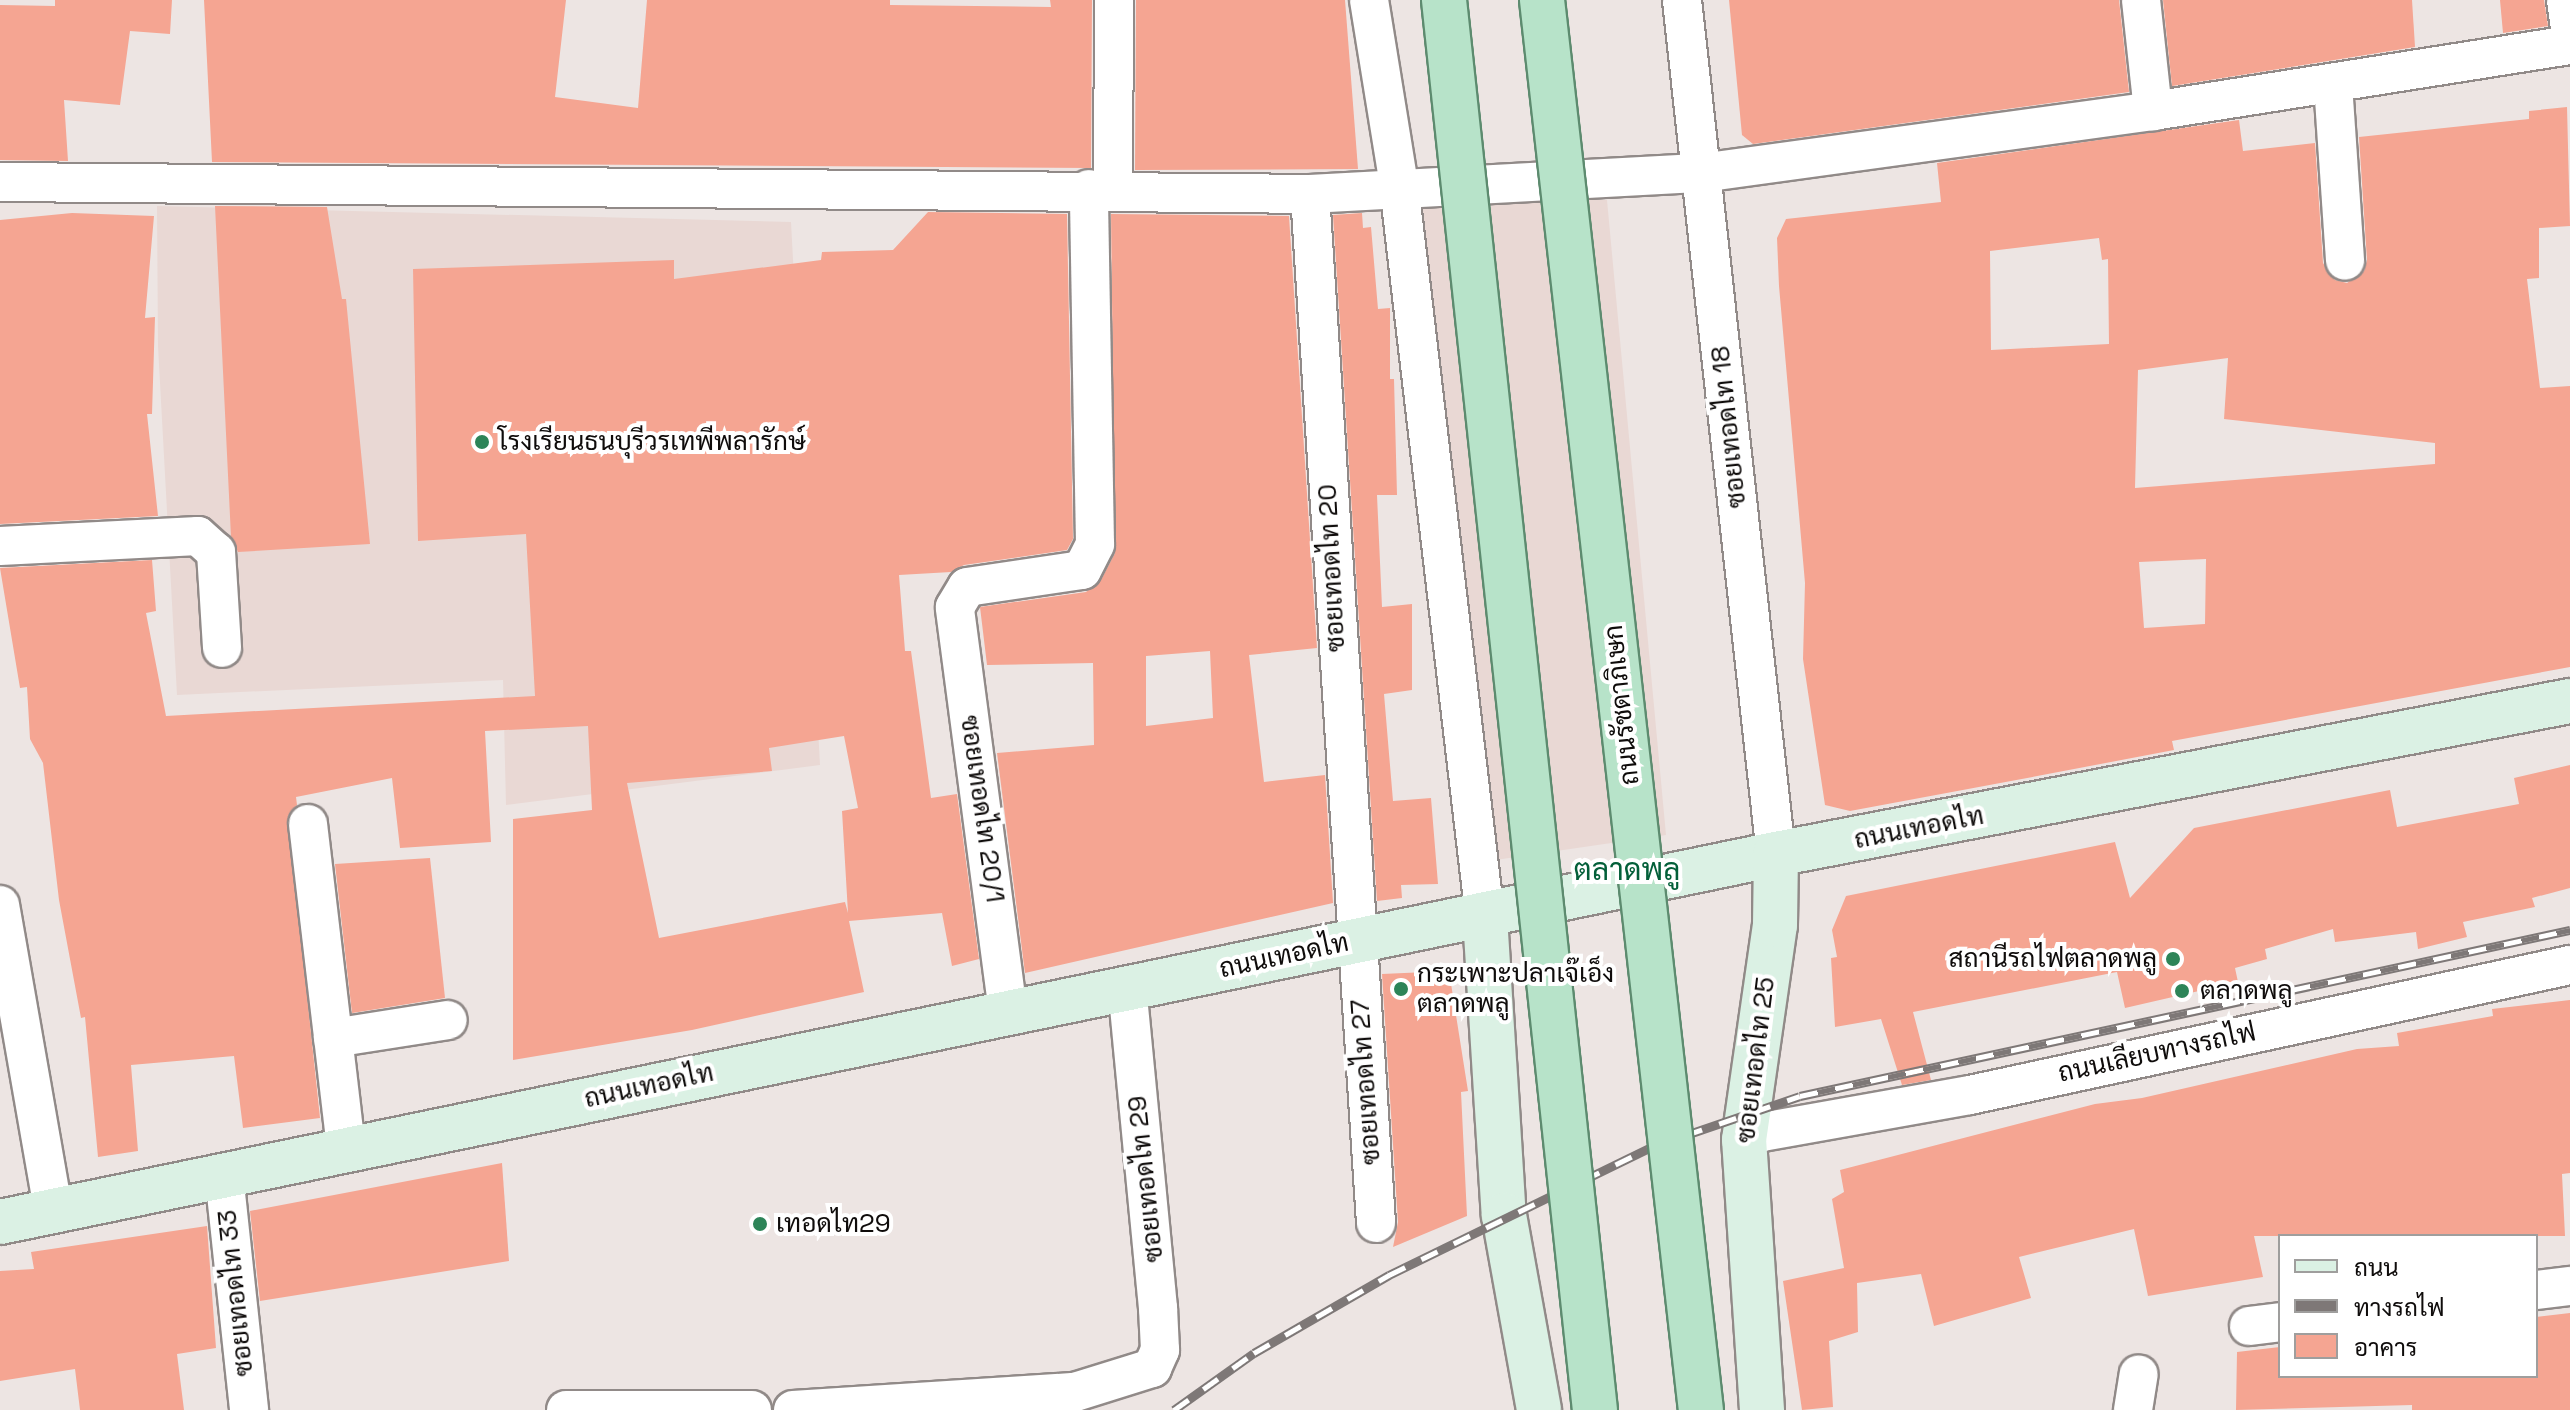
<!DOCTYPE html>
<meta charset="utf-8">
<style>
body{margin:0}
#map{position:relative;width:2570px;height:1410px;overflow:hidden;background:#ede5e3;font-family:"Space Grotesk",Sarabun,sans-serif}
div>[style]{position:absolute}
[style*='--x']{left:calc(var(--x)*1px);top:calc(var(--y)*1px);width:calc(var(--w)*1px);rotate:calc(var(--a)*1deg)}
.built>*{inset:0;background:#e9d8d4}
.building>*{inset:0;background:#f5a592}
.roads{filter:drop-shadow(2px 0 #918a88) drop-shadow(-2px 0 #918a88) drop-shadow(0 2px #918a88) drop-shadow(0 -2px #918a88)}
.street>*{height:38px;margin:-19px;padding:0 19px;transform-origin:19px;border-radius:19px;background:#fff}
.secondary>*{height:44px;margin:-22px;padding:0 22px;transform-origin:22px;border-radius:22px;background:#dbf1e4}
.rail>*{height:9px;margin-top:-4.5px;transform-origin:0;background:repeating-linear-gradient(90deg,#fff 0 18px,#7e7877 0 36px);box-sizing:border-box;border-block:2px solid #7e7877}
.bridges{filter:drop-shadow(2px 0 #5d8b6f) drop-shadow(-2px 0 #5d8b6f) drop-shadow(0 2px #5d8b6f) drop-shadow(0 -2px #5d8b6f)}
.primary-bridge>*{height:44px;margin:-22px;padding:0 22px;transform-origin:22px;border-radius:22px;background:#b7e3c9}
.dots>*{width:22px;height:22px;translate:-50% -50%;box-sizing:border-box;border:4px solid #fff;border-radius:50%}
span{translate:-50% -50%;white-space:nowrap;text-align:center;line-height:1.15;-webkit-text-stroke:8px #fff;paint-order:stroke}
.street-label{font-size:26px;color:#0f0c0b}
.poi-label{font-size:26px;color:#0f0c0b}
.left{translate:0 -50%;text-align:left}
.right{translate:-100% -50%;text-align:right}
.quarter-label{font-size:30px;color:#035f39}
.legend{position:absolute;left:2278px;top:1234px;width:260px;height:144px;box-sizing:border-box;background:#fff;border:2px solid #9f9e9d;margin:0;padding:10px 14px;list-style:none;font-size:24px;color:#0f0c0b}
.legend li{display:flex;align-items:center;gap:16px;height:40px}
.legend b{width:40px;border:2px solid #9f9e9d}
</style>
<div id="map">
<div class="built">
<i style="clip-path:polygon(1411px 194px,1607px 200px,1666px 835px,1482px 862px)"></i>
<i style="clip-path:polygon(157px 206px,791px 222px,820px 765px,506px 805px,503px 680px,177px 695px,158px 346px)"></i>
</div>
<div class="building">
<i style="clip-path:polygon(55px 0,172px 0,170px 34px,130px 31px,120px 105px,64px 100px,68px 161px,0 160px,0 5px,55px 6px)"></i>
<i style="clip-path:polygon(204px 0,566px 0,555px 97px,638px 108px,647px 0,890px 0,890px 5px,1051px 7px,1050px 0,1092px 0,1091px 168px,212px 162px)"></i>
<i style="clip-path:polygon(1136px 0,1345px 0,1358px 169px,1135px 170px)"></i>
<i style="clip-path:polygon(1729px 0,2119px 0,2129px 92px,1753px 144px,1742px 135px)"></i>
<i style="clip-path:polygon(2163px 0,2412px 0,2415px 47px,2172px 86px)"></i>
<i style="clip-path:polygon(2500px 0,2544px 0,2548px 26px,2503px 33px)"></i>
<i style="clip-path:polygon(evenodd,2567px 107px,2570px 226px,2539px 228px,2539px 278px,2527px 279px,2540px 388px,2570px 386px,2570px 667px,2172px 741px,2174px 750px,2011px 781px,1850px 811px,1825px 805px,1803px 659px,1805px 583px,1779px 286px,1777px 238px,1786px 219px,1941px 202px,1937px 163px,2239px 120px,2243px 151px,2315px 143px,2323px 263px,2335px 280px,2347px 283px,2364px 271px,2367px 260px,2359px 137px,2529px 119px,2529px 111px,2567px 107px,2099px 238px,2102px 260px,2108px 259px,2109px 344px,1991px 350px,1990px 251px,2099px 238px,2567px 107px,2228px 358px,2224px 419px,2435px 443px,2435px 464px,2135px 488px,2138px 370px,2228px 358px,2567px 107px,2206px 559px,2205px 624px,2144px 628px,2139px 562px,2206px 559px)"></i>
<i style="clip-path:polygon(215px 206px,327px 207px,342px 299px,346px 299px,370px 544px,238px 552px,231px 537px)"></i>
<i style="clip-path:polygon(evenodd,928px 212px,1067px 214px,1073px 539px,1067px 550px,964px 565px,951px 572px,899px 575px,905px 651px,911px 651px,931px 798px,957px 794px,979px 959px,952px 966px,942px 913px,849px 921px,864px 992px,692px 1030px,513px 1060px,513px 819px,592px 810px,588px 726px,485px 731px,491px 842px,400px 848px,392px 778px,296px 797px,297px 805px,288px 816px,320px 1118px,243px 1128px,234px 1056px,131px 1065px,138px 1151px,98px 1157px,85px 1017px,81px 1018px,59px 900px,43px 763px,30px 739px,27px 687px,20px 688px,0 568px,152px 560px,156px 611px,146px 613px,166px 716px,535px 696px,526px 534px,418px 541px,413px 269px,674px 260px,674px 279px,821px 260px,822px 252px,893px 250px,928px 212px,844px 736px,858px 808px,842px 811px,848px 913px,845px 902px,659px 938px,627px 783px,772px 771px,769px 748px,844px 736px)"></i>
<i style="clip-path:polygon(72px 213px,154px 216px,145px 318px,155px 317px,152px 414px,147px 414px,158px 516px,0 524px,0 220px)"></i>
<i style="clip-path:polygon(1362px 213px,1363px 228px,1371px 227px,1378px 309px,1390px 308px,1390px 379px,1394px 379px,1397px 495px,1377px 495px,1382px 607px,1412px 604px,1412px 690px,1384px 694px,1393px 801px,1431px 798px,1438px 884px,1401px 885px,1402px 898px,1377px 901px,1333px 215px)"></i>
<i style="clip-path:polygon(evenodd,1111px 214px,1289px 216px,1317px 648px,1249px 655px,1264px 782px,1325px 775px,1333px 903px,1025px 973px,997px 753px,1094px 745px,1093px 663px,987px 665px,980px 607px,1086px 592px,1101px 580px,1115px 553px,1111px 214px,1210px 651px,1213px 718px,1146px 726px,1146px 656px,1210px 651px)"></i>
<i style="clip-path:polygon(2570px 765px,2570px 888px,2532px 898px,2535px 907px,2463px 922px,2467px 937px,2418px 949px,2416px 932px,2335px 942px,2333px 929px,2265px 949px,2267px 959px,2235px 968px,2238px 982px,2125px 1008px,2117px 972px,1913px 1012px,1931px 1080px,1902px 1085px,1881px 1019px,1835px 1027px,1831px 958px,1837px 957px,1832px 930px,1846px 896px,2115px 842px,2130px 898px,2194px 828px,2390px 790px,2397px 827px,2519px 804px,2514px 778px)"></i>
<i style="clip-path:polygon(430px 858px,445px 998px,352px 1013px,335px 864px)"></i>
<i style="clip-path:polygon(1449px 971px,1468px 1091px,1461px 1092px,1467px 1216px,1393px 1247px,1398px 1222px,1382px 974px)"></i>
<i style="clip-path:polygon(2570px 1000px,2570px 1173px,2562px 1174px,2565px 1236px,2254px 1236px,2263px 1277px,2148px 1296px,2134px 1229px,2019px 1257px,2031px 1298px,1934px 1326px,1921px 1274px,1857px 1283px,1858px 1332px,1829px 1341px,1833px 1407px,1802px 1410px,1783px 1281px,1844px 1268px,1832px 1199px,1844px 1192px,1840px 1170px,2095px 1104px,2142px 1098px,2357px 1049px,2399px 1046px,2397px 1033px,2493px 1016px,2492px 1009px)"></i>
<i style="clip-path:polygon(502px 1163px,509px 1261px,260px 1301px,250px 1211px)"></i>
<i style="clip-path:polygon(207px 1226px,216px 1348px,177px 1354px,184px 1410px,80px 1410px,75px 1369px,0 1381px,0 1271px,34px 1269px,31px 1252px)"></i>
<i style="clip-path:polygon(2570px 1313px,2570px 1410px,2412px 1410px,2412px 1405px,2236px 1410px,2237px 1352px,2280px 1347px,2280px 1376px,2536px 1376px,2536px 1317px)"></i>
</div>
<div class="roads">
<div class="street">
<i style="--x:1369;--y:0;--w:188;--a:80.8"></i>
<i style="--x:1399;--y:186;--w:736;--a:83.29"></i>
<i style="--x:1682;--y:0;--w:859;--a:83.72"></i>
<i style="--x:2141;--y:0;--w:112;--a:83.8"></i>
<i style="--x:2566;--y:0;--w:27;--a:82"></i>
<i style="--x:2333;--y:84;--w:177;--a:86.1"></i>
<i style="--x:0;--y:182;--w:1310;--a:0.52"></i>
<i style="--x:1310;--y:194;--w:392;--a:-3.1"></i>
<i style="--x:1701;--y:173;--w:456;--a:-7.8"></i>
<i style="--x:2153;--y:111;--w:422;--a:-9"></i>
<i style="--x:1113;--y:189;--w:189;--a:-89.7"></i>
<i style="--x:1310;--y:194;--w:1031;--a:86.33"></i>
<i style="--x:0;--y:546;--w:198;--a:-2.9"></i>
<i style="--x:198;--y:536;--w:24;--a:42"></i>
<i style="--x:216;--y:552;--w:96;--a:86.4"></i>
<i style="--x:308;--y:824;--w:327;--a:83.3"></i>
<i style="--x:0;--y:905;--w:310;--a:80.1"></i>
<i style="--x:1008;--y:1012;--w:408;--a:-97.5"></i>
<i style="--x:955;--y:607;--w:23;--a:-59"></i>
<i style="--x:967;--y:587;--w:116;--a:-8.4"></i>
<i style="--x:1082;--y:570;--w:29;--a:-63"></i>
<i style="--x:1095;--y:544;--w:355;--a:-91"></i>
<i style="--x:333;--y:1038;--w:116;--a:-8.9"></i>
<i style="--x:1744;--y:1140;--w:20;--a:-24"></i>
<i style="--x:1762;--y:1132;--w:211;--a:-10.1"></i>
<i style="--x:1970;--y:1095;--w:614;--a:-12.23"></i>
<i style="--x:224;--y:1175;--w:236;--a:83.9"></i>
<i style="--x:2536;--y:1290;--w:34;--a:-7"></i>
<i style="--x:2249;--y:1326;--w:31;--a:-7"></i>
<i style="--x:566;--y:1410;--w:186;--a:0"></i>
<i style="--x:793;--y:1410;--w:283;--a:-3.7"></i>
<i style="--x:1075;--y:1392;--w:81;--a:-17.3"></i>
<i style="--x:1152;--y:1368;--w:20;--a:-66"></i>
<i style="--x:1160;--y:1350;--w:42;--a:-92.7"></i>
<i style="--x:1158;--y:1308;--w:321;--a:-95.5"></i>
<i style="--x:2133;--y:1410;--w:36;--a:-81"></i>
</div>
<div class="secondary">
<i style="--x:1485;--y:917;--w:299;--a:86.4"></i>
<i style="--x:1504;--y:1215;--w:198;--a:79.8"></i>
<i style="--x:0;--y:1222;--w:1814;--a:-11.71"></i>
<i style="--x:1776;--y:854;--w:809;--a:-10.91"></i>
<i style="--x:1762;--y:1410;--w:271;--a:-93.8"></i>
<i style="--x:1744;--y:1140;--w:217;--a:-81.8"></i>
<i style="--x:1775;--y:925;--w:71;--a:-89.2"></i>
</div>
</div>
<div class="rail">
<i style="--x:1174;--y:1410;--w:98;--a:-35.5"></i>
<i style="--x:1254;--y:1353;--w:156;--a:-30"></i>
<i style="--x:1389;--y:1275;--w:292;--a:-26"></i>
<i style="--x:1651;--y:1147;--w:157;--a:-18.9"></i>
<i style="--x:1800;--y:1096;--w:788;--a:-12.17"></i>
</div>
<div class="bridges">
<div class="primary-bridge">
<i style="--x:1444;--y:0;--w:1418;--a:83.89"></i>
<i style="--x:1542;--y:0;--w:1419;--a:83.57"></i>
</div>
</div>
<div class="dots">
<i style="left:482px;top:442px;background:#2d8458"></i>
<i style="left:2173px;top:959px;background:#2d8458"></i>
<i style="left:1401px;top:989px;background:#2d8458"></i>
<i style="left:2182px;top:991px;background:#2d8458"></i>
<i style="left:760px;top:1224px;background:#2d8458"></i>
</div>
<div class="street-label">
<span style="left:1729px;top:427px;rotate:-96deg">ซอยเทอดไท 18</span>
<span style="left:1332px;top:568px;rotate:-93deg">ซอยเทอดไท 20</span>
<span style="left:1622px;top:705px;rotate:-96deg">ถนนรัชดาภิเษก</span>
<span style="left:982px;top:809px;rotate:82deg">ซอยเทอดไท 20/1</span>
<span style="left:1919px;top:828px;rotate:-11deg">ถนนเทอดไท</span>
<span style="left:1284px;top:956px;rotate:-12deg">ถนนเทอดไท</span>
<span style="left:2157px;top:1053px;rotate:-12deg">ถนนเลียบทางรถไฟ</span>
<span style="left:1756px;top:1060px;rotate:-83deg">ซอยเทอดไท 25</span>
<span style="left:1366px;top:1082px;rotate:-94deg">ซอยเทอดไท 27</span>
<span style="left:649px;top:1086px;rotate:-12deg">ถนนเทอดไท</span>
<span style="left:1146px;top:1179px;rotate:-96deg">ซอยเทอดไท 29</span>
<span style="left:236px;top:1293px;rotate:-96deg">ซอยเทอดไท 33</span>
</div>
<div class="poi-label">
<span class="left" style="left:498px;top:442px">โรงเรียนธนบุรีวรเทพีพลารักษ์</span>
<span class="right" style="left:2157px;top:959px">สถานีรถไฟตลาดพลู</span>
<span class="left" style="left:1417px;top:989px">กระเพาะปลาเจ๊เอ็ง<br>ตลาดพลู</span>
<span class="left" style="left:2200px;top:991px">ตลาดพลู</span>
<span class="left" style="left:776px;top:1224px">เทอดไท29</span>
</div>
<div class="quarter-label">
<span style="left:1627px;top:870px">ตลาดพลู</span>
</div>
<ul class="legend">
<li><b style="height:10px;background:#dbf1e4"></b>ถนน</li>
<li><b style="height:10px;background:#7e7877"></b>ทางรถไฟ</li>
<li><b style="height:22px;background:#f5a592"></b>อาคาร</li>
</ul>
</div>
